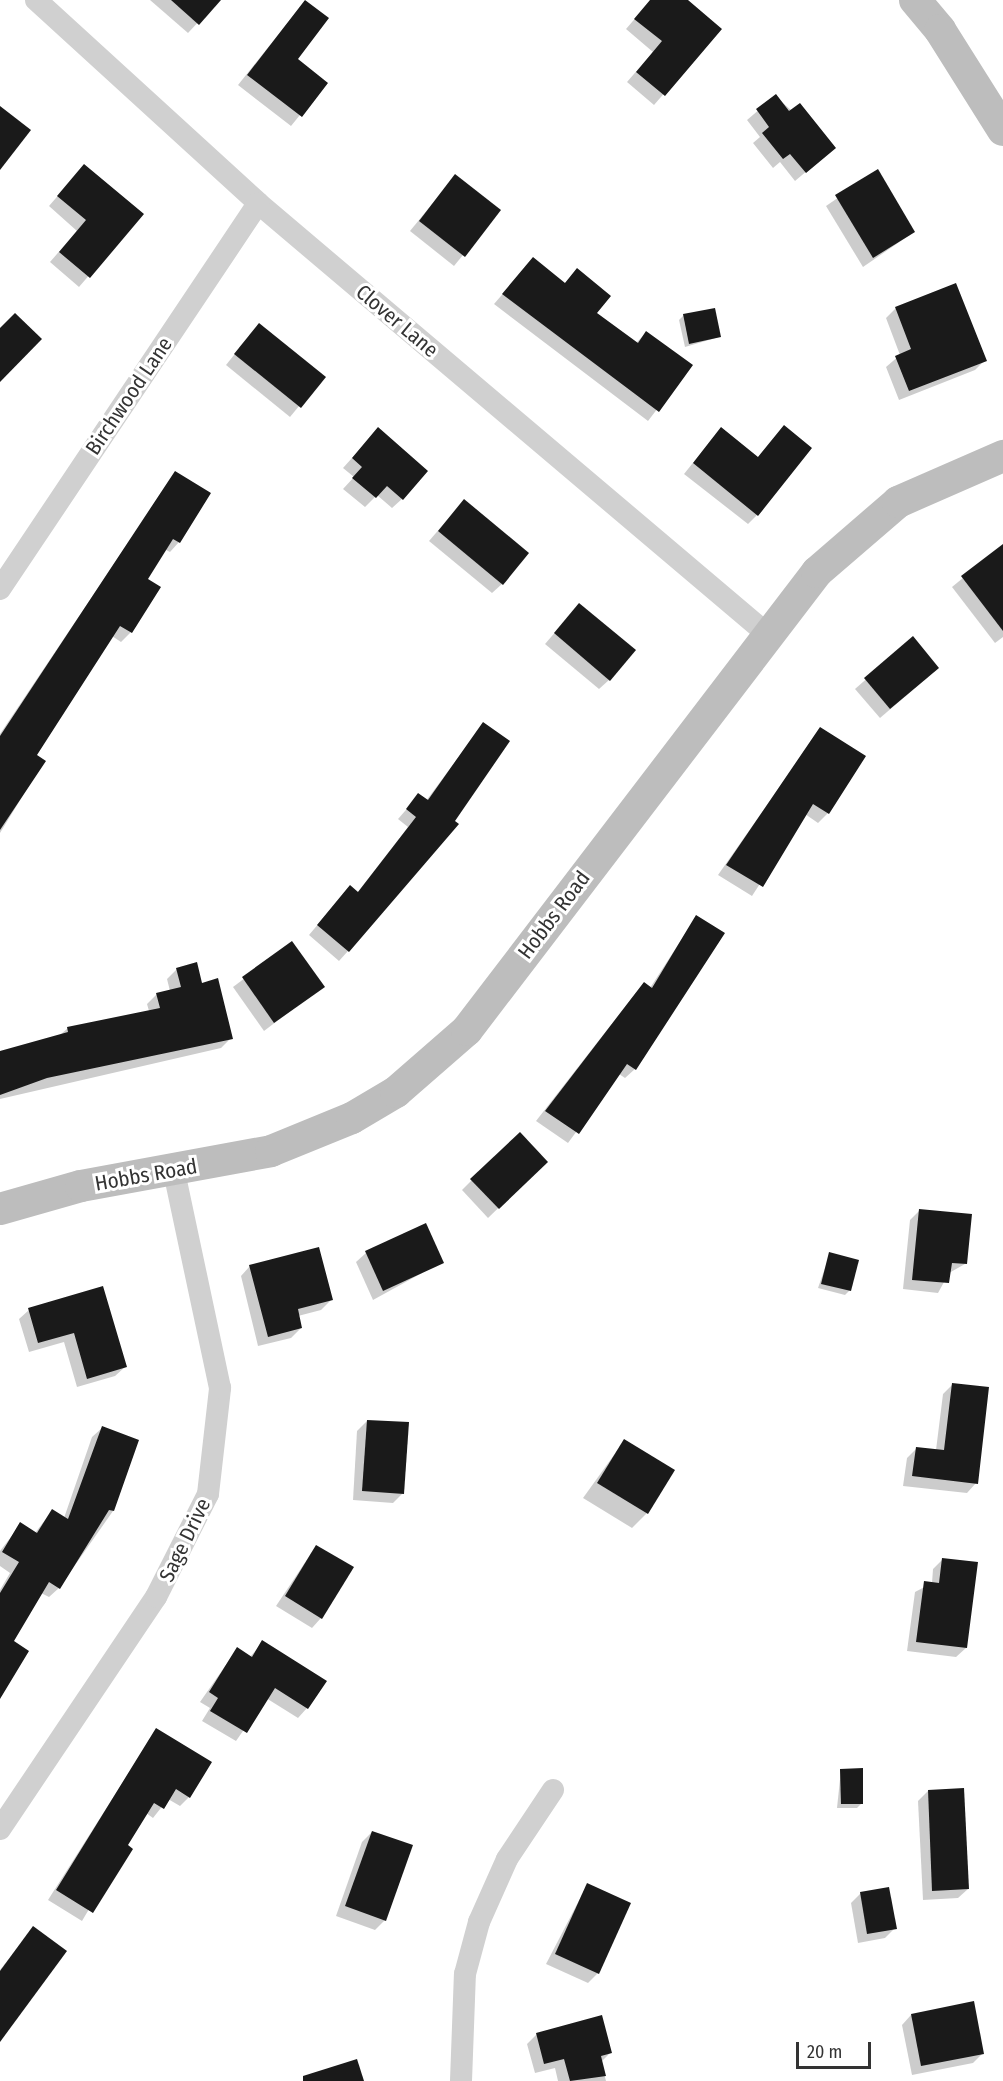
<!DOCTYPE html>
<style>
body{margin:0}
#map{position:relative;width:1003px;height:2081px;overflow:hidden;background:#fff;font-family:"Fira Sans Condensed",sans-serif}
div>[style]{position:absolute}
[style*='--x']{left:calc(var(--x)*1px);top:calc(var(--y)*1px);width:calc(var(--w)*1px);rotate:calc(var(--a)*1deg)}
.shadow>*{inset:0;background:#0003}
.building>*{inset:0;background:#1a1a1a}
.street>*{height:22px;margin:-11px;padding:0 11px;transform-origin:11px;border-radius:11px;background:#d0d0d0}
.secondary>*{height:32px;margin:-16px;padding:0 16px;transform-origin:16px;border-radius:16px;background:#bdbdbd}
span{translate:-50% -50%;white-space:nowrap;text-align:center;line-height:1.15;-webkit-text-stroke:6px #fff;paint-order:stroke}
.street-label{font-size:21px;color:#333}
.scale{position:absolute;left:796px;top:2042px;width:75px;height:27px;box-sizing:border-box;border:3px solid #333;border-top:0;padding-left:8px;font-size:18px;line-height:21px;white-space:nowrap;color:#333;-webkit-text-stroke:4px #fff;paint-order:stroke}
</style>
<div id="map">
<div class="shadow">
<i style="clip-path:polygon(150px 0,219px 0,188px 33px)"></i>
<i style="clip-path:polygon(651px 0,686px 0,720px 29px,654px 105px,627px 82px,653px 52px,626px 29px)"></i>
<i style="clip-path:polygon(305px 1px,296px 59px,326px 83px,291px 126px,238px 85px)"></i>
<i style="clip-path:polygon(775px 96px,834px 148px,795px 181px,780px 162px,773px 168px,753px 143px,760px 137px,747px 120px)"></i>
<i style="clip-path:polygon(877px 171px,914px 232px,863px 267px,826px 206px)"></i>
<i style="clip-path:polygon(75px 176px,142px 214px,79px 287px,50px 262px,77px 231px,49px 206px)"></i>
<i style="clip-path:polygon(455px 176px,499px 211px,454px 266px,410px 231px)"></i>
<i style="clip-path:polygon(533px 259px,564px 284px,577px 270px,594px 313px,636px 343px,646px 333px,691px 365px,648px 421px,494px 304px)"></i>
<i style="clip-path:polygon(896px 308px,985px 360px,975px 370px,899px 400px,886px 367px,900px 355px,886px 318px)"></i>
<i style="clip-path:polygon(684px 315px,719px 337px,685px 347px,679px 320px)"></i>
<i style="clip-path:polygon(250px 335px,323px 377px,290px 417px,226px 365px)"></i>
<i style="clip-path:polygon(784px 427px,757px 515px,748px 524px,684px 474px,712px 439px,757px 458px)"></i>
<i style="clip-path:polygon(369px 439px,402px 499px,392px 508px,377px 495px,365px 507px,343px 489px,354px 477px,343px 468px)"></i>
<i style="clip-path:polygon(175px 473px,179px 542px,170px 552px,164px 549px,145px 579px,159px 587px,131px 632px,121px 642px,112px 636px,35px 755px,44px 761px,0 833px,0 734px)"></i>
<i style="clip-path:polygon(455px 511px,502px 584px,492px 593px,429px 541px)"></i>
<i style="clip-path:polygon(997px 550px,1003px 558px,1003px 637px,995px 643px,952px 587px)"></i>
<i style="clip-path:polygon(570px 615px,609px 680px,599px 689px,545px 644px)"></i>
<i style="clip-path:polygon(913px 638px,928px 677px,880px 718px,855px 689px)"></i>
<i style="clip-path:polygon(483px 724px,348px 951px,339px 961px,309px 935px,341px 897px,357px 893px,408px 827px,398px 819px,419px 795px,426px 801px)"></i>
<i style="clip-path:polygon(820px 729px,828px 813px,818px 823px,805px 814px,752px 896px,718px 875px)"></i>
<i style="clip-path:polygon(696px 917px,635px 1069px,625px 1078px,619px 1074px,568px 1143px,536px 1121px,635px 994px,644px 984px,650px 988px)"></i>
<i style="clip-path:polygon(292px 943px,323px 986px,264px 1031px,233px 987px)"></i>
<i style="clip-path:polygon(177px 969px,201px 984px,231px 1038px,221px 1048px,0 1099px,0 1053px,60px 1035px,68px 1028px,149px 1011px,147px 1004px,157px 994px,170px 991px,167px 979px)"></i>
<i style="clip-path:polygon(546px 1162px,488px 1218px,462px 1190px,472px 1180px)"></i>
<i style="clip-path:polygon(920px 1210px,965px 1264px,949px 1273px,938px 1293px,903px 1289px,910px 1220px)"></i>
<i style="clip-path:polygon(366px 1253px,442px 1262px,373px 1300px,356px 1262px)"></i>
<i style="clip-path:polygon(830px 1254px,850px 1290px,845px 1295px,818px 1288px)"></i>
<i style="clip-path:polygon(250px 1266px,331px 1300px,321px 1310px,298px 1316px,301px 1328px,291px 1338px,258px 1346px,241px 1276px)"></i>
<i style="clip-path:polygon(102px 1288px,125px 1367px,115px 1376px,77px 1387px,64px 1342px,29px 1352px,19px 1319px,29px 1310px)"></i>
<i style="clip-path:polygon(952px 1385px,976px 1483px,967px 1493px,903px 1486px,907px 1458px,917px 1448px,936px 1450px,943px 1394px)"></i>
<i style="clip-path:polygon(367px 1421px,403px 1493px,393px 1503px,353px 1500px,357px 1431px)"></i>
<i style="clip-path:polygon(102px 1428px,113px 1511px,59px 1588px,49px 1597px,41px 1593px,12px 1642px,0 1692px,0 1590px,10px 1573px,0 1566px,0 1551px,21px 1524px,35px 1533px,52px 1511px,64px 1518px,92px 1437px)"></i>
<i style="clip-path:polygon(624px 1441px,647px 1513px,632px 1528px,583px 1498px)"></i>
<i style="clip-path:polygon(316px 1546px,321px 1618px,312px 1628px,276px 1606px)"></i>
<i style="clip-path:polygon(943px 1559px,966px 1648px,956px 1657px,907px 1651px,915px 1592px,932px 1583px,933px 1569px)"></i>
<i style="clip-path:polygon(263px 1642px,307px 1708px,298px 1718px,266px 1698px,236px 1741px,202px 1721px,210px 1708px,200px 1702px,237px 1649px,250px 1657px)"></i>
<i style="clip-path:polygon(156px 1730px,189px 1797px,180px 1806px,168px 1799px,153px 1818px,146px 1813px,82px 1921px,48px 1900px)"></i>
<i style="clip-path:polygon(841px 1770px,862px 1803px,857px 1808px,837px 1808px)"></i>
<i style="clip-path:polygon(928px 1791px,968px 1889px,958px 1898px,923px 1900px,918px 1801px)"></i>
<i style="clip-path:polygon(372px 1832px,385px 1920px,375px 1930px,336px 1916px,362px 1842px)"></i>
<i style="clip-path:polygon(587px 1885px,598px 1973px,588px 1983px,546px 1964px)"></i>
<i style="clip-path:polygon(861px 1893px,895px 1928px,885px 1938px,858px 1943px,851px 1903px)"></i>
<i style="clip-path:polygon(33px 1928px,0 2041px,0 1970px)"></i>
<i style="clip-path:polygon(911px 2015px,983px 2053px,973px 2063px,912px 2075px,902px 2025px)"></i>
<i style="clip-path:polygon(537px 2034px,610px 2053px,601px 2062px,606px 2081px,558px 2081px,555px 2068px,535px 2073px,527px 2044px)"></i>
</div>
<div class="building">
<i style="clip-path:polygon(171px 0,221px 0,199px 25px)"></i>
<i style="clip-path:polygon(305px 0,329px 18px,298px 59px,328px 83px,302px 117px,247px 75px)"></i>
<i style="clip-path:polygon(650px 0,688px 0,722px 29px,665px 96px,636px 72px,662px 41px,634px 19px)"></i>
<i style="clip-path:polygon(776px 94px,789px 111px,800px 103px,836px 148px,806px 173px,790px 154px,783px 159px,762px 133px,769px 127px,756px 109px)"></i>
<i style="clip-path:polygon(0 106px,31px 130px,0 170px)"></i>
<i style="clip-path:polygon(84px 164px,144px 214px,90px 278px,59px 252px,86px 220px,57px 196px)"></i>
<i style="clip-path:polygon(878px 169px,915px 232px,873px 258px,835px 195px)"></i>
<i style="clip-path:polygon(455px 174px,501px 210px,465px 257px,419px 221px)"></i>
<i style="clip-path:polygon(533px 257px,565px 283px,577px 268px,611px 296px,597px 313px,638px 343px,646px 331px,693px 365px,659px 412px,502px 294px)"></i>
<i style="clip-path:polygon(956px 283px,987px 361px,909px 391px,895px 356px,911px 349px,895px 307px)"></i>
<i style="clip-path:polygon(715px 308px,721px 337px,689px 344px,683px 314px)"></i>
<i style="clip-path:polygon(15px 313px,42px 339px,0 382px,0 328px)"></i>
<i style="clip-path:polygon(259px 323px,326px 377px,301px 408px,234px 354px)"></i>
<i style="clip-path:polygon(784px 425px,812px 448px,758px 516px,693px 463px,721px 427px,758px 457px)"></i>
<i style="clip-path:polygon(378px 427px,428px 471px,403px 500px,387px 486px,376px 498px,352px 478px,362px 467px,352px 458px)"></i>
<i style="clip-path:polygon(175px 471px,211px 493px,180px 543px,173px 539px,148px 579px,161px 587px,132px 633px,120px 626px,37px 755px,46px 761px,0 830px,0 736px)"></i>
<i style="clip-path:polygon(464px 499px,529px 553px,503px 585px,438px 531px)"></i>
<i style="clip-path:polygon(1003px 544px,1003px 631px,961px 576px)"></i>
<i style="clip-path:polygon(579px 603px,636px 650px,610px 681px,554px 633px)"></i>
<i style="clip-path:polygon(913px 636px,939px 668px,890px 709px,864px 678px)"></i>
<i style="clip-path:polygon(483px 722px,510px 741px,455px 821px,459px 824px,349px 952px,317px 925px,350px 885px,358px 892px,416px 817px,406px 809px,418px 793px,428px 800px)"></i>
<i style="clip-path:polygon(820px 727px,866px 756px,829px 814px,813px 804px,763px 887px,726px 865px)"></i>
<i style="clip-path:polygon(696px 915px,725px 933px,636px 1070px,627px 1064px,579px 1134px,545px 1111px,644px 982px,652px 988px)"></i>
<i style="clip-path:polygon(292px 941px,325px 987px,274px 1023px,242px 977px)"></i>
<i style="clip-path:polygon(197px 962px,202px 983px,218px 978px,233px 1039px,47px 1078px,0 1095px,0 1051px,68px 1032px,67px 1027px,160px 1008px,156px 993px,181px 987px,176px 968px)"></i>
<i style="clip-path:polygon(520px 1132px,548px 1162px,499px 1209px,470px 1179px)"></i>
<i style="clip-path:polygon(919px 1209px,972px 1214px,967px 1264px,952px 1263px,949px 1283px,912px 1280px)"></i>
<i style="clip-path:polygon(426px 1223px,444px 1263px,383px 1291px,365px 1251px)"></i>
<i style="clip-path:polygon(319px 1247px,333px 1300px,298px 1309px,302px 1328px,268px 1337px,249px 1265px)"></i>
<i style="clip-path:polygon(829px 1252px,859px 1260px,851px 1291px,821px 1284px)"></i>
<i style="clip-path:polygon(103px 1286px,127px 1367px,87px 1379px,74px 1333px,38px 1343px,28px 1308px)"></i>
<i style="clip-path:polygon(952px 1383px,989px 1387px,978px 1484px,912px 1476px,916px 1447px,944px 1450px)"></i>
<i style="clip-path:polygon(367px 1420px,409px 1422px,404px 1494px,362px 1491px)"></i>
<i style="clip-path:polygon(102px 1426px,139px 1440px,114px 1511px,109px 1510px,60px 1589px,49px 1582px,14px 1641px,29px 1651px,0 1699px,0 1593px,19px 1562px,2px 1552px,20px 1522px,37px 1533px,52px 1509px,68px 1519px)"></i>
<i style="clip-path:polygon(624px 1439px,675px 1470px,648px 1514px,597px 1483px)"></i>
<i style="clip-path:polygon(316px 1545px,354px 1567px,322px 1619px,285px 1596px)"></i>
<i style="clip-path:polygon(942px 1558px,978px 1562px,967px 1648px,916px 1642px,924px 1581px,939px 1583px)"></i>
<i style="clip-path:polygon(262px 1640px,327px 1681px,308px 1709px,275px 1688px,247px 1733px,210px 1711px,218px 1698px,209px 1692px,237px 1647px,252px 1657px)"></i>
<i style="clip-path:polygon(156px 1728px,212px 1762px,190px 1798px,176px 1789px,164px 1809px,154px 1803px,128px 1845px,133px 1849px,93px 1913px,56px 1890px)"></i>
<i style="clip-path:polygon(863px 1768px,863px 1804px,841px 1804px,840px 1769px)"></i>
<i style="clip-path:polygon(964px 1788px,969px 1889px,932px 1891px,928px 1790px)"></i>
<i style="clip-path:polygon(372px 1831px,413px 1845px,386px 1921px,345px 1906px)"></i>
<i style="clip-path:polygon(587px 1883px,631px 1903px,599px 1974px,555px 1954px)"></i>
<i style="clip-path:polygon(889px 1887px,897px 1929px,867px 1934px,860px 1892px)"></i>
<i style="clip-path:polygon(33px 1926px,67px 1951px,0 2042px,0 1971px)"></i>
<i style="clip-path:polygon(974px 2001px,984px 2054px,921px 2066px,911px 2014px)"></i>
<i style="clip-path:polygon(602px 2015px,612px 2053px,601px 2056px,606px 2076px,570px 2081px,564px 2059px,544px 2064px,536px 2033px)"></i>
<i style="clip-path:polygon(357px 2059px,364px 2081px,303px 2081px,303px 2076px)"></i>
</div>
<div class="street">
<i style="--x:36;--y:0;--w:301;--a:42.4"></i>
<i style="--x:258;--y:203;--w:666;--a:40.25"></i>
<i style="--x:0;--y:589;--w:464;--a:-56.2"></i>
<i style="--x:0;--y:1829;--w:280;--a:-56.1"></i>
<i style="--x:156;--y:1597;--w:115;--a:-63.2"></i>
<i style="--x:208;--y:1494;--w:107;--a:-83.5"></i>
<i style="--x:220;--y:1388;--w:221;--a:-102"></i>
<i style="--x:461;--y:2081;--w:107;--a:-87.9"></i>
<i style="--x:465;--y:1974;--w:54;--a:-74.9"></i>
<i style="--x:479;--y:1922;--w:69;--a:-66"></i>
<i style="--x:507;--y:1859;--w:83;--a:-56.3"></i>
</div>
<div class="secondary">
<i style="--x:915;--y:0;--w:39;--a:50"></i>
<i style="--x:940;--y:30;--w:118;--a:57.8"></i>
<i style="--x:0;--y:1209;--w:84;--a:-15.9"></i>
<i style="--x:81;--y:1186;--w:193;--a:-10.4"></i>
<i style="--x:271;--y:1151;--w:87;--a:-22.2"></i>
<i style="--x:352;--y:1118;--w:51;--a:-30.6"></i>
<i style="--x:396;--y:1092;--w:94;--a:-41.1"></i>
<i style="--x:467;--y:1030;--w:576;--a:-52.61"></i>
<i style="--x:817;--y:572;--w:107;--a:-40.8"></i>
<i style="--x:898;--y:502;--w:115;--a:-23.7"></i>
</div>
<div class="street-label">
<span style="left:397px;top:321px;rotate:40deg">Clover Lane</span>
<span style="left:129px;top:396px;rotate:-56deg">Birchwood Lane</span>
<span style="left:554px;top:915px;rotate:-53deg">Hobbs Road</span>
<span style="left:146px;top:1175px;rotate:-10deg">Hobbs Road</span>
<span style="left:185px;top:1540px;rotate:-64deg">Sage Drive</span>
</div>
<div class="scale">20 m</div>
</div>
